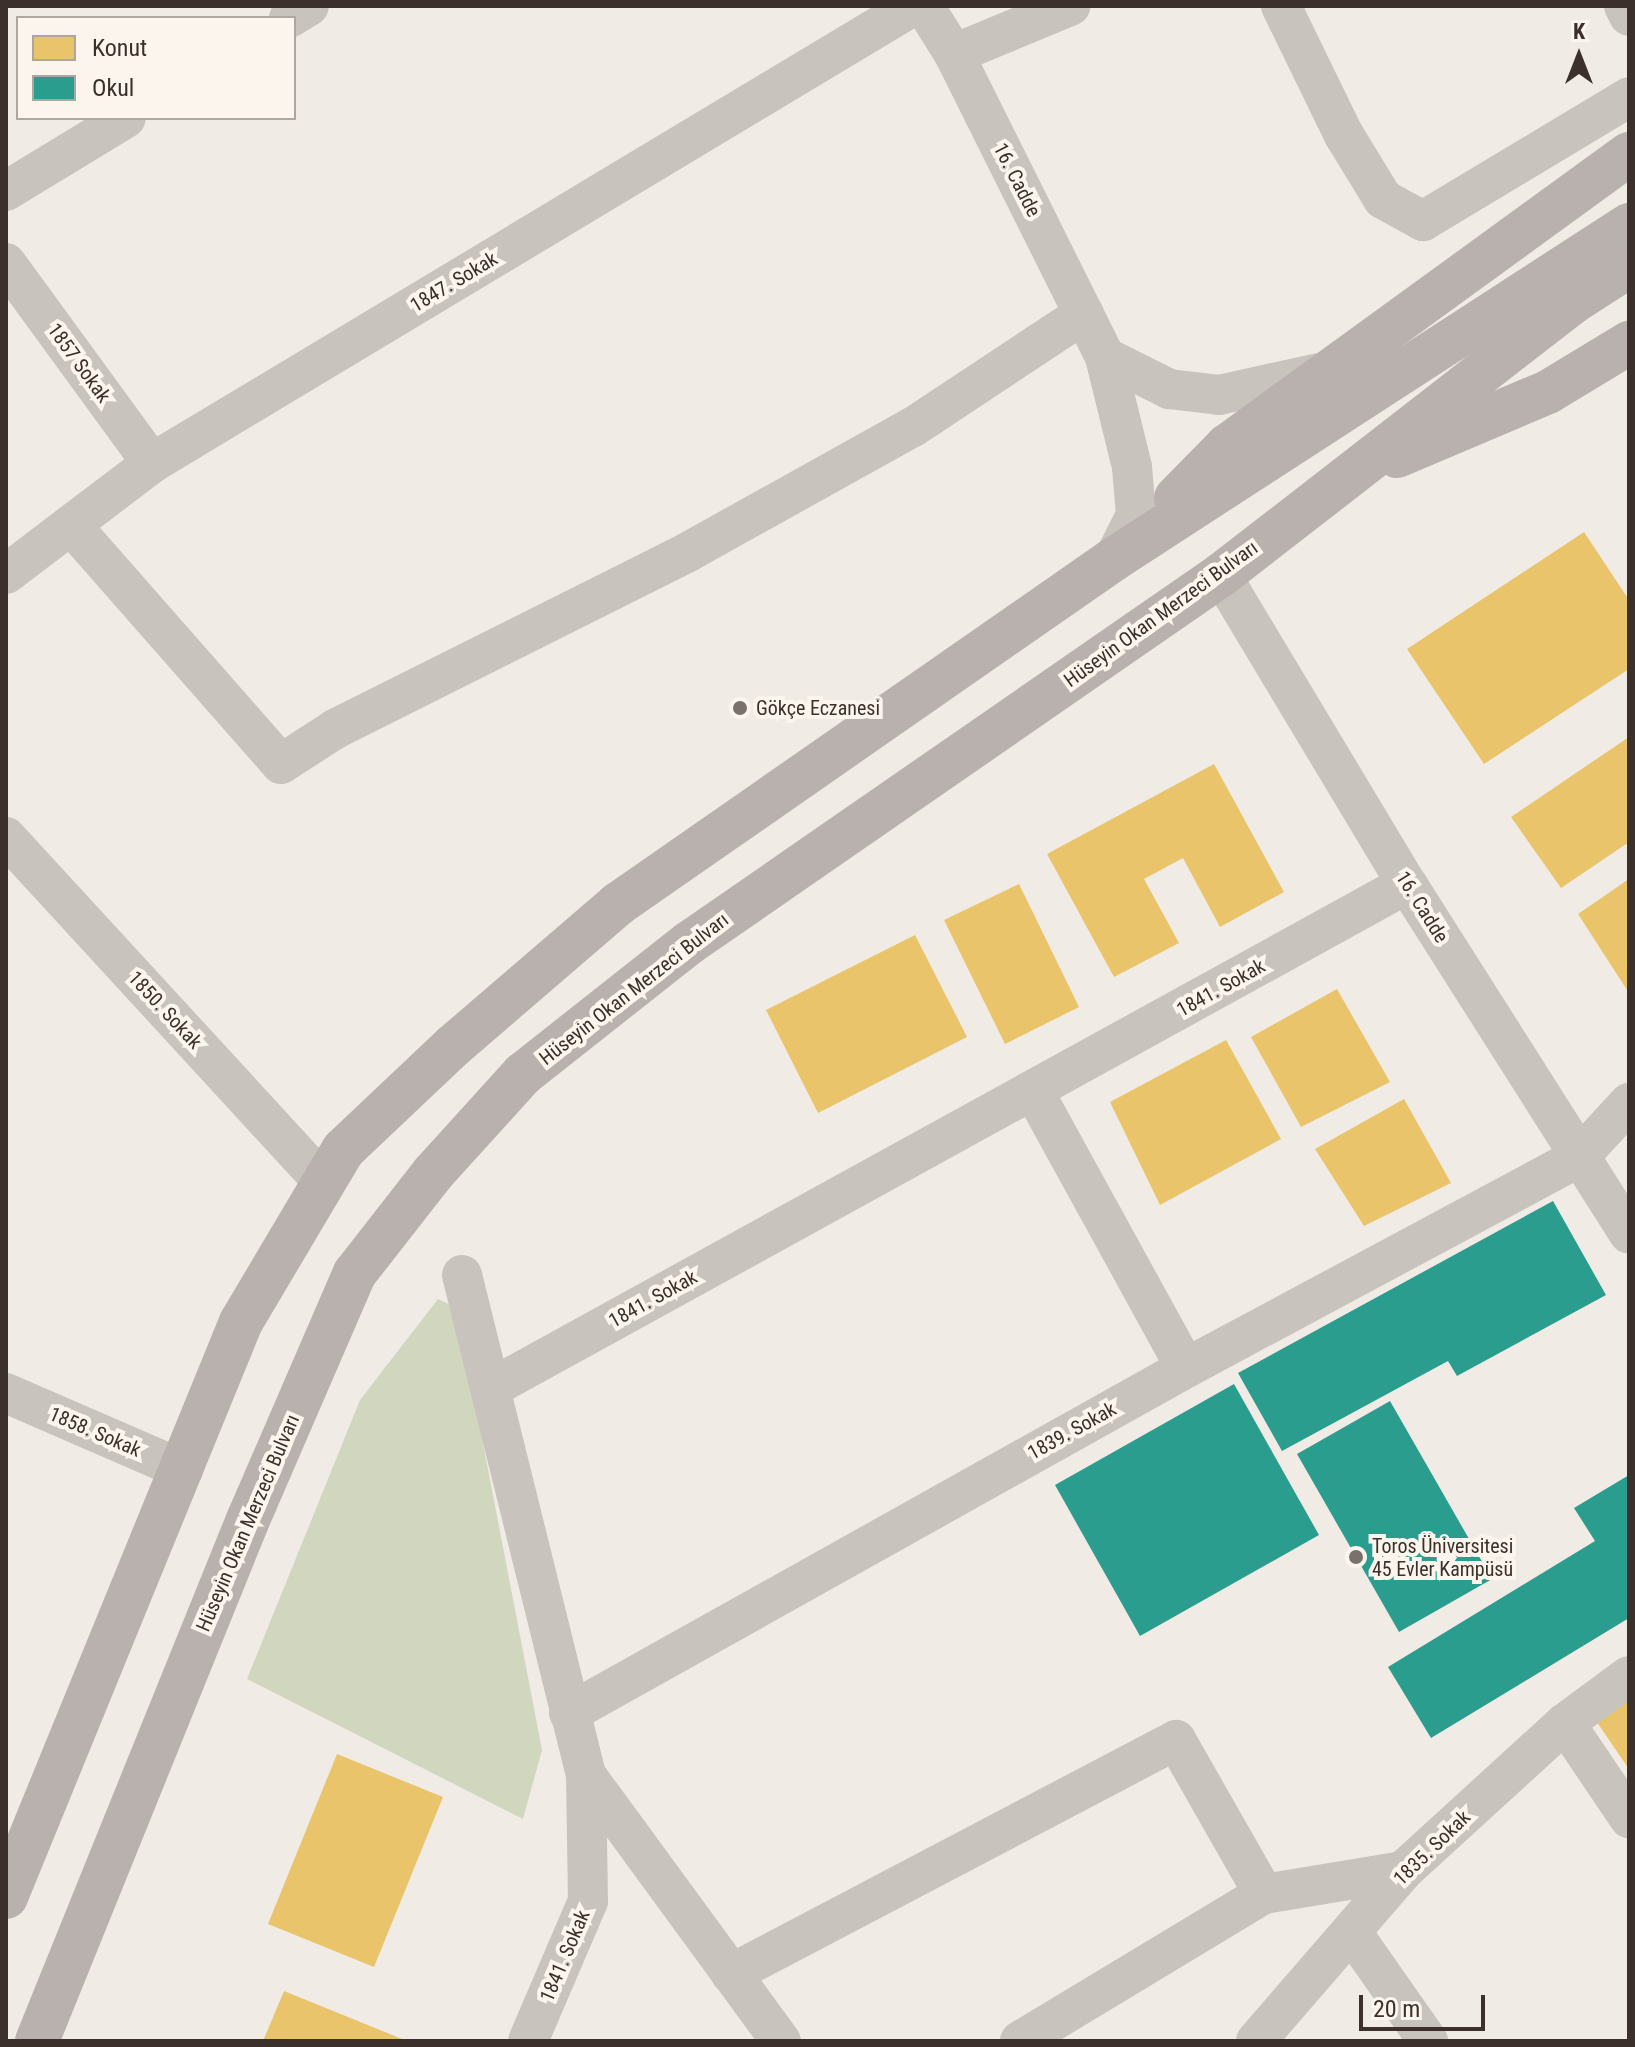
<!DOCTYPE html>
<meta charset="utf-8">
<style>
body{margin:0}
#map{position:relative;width:1635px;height:2047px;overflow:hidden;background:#f0ebe5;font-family:"Roboto Condensed",sans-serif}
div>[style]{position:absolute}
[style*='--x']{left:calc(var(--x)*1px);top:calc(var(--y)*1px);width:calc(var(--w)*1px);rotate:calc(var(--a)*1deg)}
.green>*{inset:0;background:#d1d6bf}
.homes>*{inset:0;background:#e9c46a}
.schools>*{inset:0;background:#2a9d8f}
.minor>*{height:40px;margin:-20px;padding:0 20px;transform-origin:20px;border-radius:20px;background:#c9c3be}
.primary>*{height:44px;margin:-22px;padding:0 22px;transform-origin:22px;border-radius:22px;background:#b8b1ad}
.dots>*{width:22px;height:22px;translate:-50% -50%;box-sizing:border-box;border:4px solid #fbf5ee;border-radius:50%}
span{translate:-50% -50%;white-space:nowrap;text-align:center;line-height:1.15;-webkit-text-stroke:8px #fbf5ee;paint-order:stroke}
.street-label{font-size:20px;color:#3b302b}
.poi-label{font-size:20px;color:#3b302b}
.left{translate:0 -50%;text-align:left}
.frame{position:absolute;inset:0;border:8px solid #3b302b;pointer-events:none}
.legend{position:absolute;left:16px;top:16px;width:280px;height:104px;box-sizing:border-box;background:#fbf5ee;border:2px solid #aea6a0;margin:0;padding:10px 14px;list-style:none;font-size:24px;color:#3b302b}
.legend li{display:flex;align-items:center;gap:16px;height:40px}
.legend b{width:40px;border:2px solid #aea6a0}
.north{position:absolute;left:1539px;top:16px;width:80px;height:80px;-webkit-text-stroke:6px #fbf5ee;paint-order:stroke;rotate:0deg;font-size:22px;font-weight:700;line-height:32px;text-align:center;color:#3b302b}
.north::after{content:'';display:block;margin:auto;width:28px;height:36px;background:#3b302b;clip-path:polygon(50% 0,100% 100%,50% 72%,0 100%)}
.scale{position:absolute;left:1359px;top:1995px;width:126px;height:36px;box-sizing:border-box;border:4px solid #3b302b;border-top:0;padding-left:10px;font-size:24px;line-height:28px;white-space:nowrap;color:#3b302b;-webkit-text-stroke:6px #fbf5ee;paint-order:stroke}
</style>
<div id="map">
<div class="green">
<i style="clip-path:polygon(438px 1299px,457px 1308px,542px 1750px,523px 1819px,247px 1679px,360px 1400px)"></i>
</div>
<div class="homes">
<i style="clip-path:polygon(1584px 532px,1629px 600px,1629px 669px,1484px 764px,1407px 649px)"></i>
<i style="clip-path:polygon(1629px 737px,1629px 842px,1561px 888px,1511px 817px)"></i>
<i style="clip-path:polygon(1214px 764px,1284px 892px,1220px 927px,1183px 858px,1144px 879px,1179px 943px,1114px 977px,1047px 854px)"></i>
<i style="clip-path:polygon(1629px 879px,1629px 993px,1578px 914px)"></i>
<i style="clip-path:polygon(1019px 884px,1079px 1007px,1005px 1044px,944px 920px)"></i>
<i style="clip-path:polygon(915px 935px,967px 1037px,818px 1113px,766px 1010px)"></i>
<i style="clip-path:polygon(1337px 989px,1390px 1082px,1301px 1127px,1251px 1037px)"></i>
<i style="clip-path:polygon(1226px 1040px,1281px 1139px,1160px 1205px,1110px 1102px)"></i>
<i style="clip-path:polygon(1404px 1099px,1451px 1183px,1364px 1226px,1315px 1149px)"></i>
<i style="clip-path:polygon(1629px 1694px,1629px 1769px,1594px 1718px)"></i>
<i style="clip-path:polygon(337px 1754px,443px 1797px,374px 1967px,268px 1924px)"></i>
<i style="clip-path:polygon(284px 1991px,407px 2041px,263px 2041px)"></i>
</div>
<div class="schools">
<i style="clip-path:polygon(1553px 1201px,1606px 1295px,1457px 1376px,1448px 1361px,1282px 1451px,1238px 1373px)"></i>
<i style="clip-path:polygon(1234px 1384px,1319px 1535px,1140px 1636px,1055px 1485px)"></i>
<i style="clip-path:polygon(1390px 1401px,1492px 1579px,1399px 1632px,1297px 1454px)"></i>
<i style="clip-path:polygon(1629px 1475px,1629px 1618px,1431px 1738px,1388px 1667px,1595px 1541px,1574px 1508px)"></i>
</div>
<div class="minor">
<i style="--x:924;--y:6;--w:57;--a:58"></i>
<i style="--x:954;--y:54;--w:339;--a:63.5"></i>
<i style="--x:1105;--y:357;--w:113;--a:76.2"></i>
<i style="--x:1132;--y:467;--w:48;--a:85.2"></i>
<i style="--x:1136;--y:515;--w:49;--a:116.6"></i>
<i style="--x:1281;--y:6;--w:144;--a:64"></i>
<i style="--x:1344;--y:135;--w:75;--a:58.6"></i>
<i style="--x:1383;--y:199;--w:46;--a:28.8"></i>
<i style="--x:1423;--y:221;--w:240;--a:-31"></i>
<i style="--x:1624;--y:6;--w:11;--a:63"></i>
<i style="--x:289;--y:18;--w:23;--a:-31"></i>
<i style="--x:954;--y:54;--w:126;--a:-22.5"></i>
<i style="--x:6;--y:191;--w:140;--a:-31.3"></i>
<i style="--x:6;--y:263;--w:248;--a:53.9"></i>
<i style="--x:1105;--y:357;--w:72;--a:26.6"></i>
<i style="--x:1169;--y:389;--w:50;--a:6.8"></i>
<i style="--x:1219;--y:395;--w:112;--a:-12.4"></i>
<i style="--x:71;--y:525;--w:318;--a:48.7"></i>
<i style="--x:281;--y:764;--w:64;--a:-32.9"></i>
<i style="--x:335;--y:729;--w:395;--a:-26.6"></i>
<i style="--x:688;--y:552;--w:257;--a:-29.1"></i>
<i style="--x:913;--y:427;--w:205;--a:-33.5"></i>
<i style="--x:6;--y:574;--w:183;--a:-37.2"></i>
<i style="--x:152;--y:463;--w:888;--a:-30.99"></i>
<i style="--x:1221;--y:575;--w:361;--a:59"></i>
<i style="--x:1407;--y:884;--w:414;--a:57.6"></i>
<i style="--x:6;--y:837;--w:470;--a:47.4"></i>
<i style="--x:1034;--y:1092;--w:315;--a:61.2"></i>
<i style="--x:462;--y:1275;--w:515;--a:76.07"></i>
<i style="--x:586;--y:1775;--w:126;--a:89.1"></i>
<i style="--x:588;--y:1901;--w:152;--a:113.2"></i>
<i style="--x:493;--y:1387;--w:1043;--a:-28.83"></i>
<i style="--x:6;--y:1393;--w:193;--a:23.5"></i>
<i style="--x:569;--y:1713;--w:707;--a:-29.21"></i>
<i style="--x:1186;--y:1368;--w:446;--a:-28.2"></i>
<i style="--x:1579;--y:1157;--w:74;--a:-47.2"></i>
<i style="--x:1565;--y:1723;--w:115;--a:56"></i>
<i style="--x:586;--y:1775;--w:330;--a:53.8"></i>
<i style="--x:1353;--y:1934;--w:131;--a:55"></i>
<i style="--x:731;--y:1974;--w:503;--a:-27.74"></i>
<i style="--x:1176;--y:1740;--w:177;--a:60.3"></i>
<i style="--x:1020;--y:2041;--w:285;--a:-31.1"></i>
<i style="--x:1264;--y:1894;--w:141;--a:-9.4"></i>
<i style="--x:1256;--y:2041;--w:225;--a:-49.1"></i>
<i style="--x:1403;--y:1871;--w:219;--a:-42.4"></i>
<i style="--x:1565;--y:1723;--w:79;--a:-36.3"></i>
</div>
<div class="primary">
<i style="--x:1397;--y:456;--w:164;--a:-23"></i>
<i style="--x:1548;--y:392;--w:95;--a:-31.2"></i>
<i style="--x:1176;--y:498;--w:73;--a:-45.6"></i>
<i style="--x:1227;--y:446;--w:497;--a:-36"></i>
<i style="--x:6;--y:1897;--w:621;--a:-67.77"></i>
<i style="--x:241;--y:1322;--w:200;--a:-59.3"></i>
<i style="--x:343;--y:1150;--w:151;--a:-43.4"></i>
<i style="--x:453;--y:1046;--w:218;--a:-40.7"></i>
<i style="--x:618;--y:904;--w:604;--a:-34.82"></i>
<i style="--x:1114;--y:559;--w:614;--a:-32.97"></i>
<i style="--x:37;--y:2041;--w:560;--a:-67.97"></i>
<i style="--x:247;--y:1522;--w:271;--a:-66.6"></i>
<i style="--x:355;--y:1273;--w:128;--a:-52"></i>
<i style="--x:434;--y:1172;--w:132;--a:-47.8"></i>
<i style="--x:523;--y:1074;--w:211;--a:-38.3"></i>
<i style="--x:689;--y:943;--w:647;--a:-34.67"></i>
<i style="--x:1221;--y:575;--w:445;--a:-37.8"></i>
<i style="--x:1573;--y:302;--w:67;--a:-32.7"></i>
</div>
<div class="dots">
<i style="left:740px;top:708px;background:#7a716c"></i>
<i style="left:1356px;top:1557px;background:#7a716c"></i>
</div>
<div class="street-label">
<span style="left:1017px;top:180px;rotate:63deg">16. Cadde</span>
<span style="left:454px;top:282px;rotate:-31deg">1847. Sokak</span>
<span style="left:79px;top:363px;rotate:54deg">1857 Sokak</span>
<span style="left:1161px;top:614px;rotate:-36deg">Hüseyin Okan Merzeci Bulvarı</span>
<span style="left:1422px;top:907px;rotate:58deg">16. Cadde</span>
<span style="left:1221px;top:988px;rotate:-29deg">1841. Sokak</span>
<span style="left:634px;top:989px;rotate:-38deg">Hüseyin Okan Merzeci Bulvarı</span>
<span style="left:165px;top:1010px;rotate:47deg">1850. Sokak</span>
<span style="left:653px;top:1299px;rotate:-29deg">1841. Sokak</span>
<span style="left:1072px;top:1431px;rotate:-29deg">1839. Sokak</span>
<span style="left:95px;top:1432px;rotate:23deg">1858. Sokak</span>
<span style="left:248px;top:1523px;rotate:-67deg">Hüseyin Okan Merzeci Bulvarı</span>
<span style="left:1432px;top:1848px;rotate:-44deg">1835. Sokak</span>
<span style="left:565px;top:1956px;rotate:-67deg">1841. Sokak</span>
</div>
<div class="poi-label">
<span class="left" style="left:756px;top:708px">Gökçe Eczanesi</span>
<span class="left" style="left:1372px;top:1558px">Toros Üniversitesi<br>45 Evler Kampüsü</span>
</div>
<div class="frame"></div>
<ul class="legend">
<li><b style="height:22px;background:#e9c46a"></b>Konut</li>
<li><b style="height:22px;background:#2a9d8f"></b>Okul</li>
</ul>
<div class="north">K</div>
<div class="scale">20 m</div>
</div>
